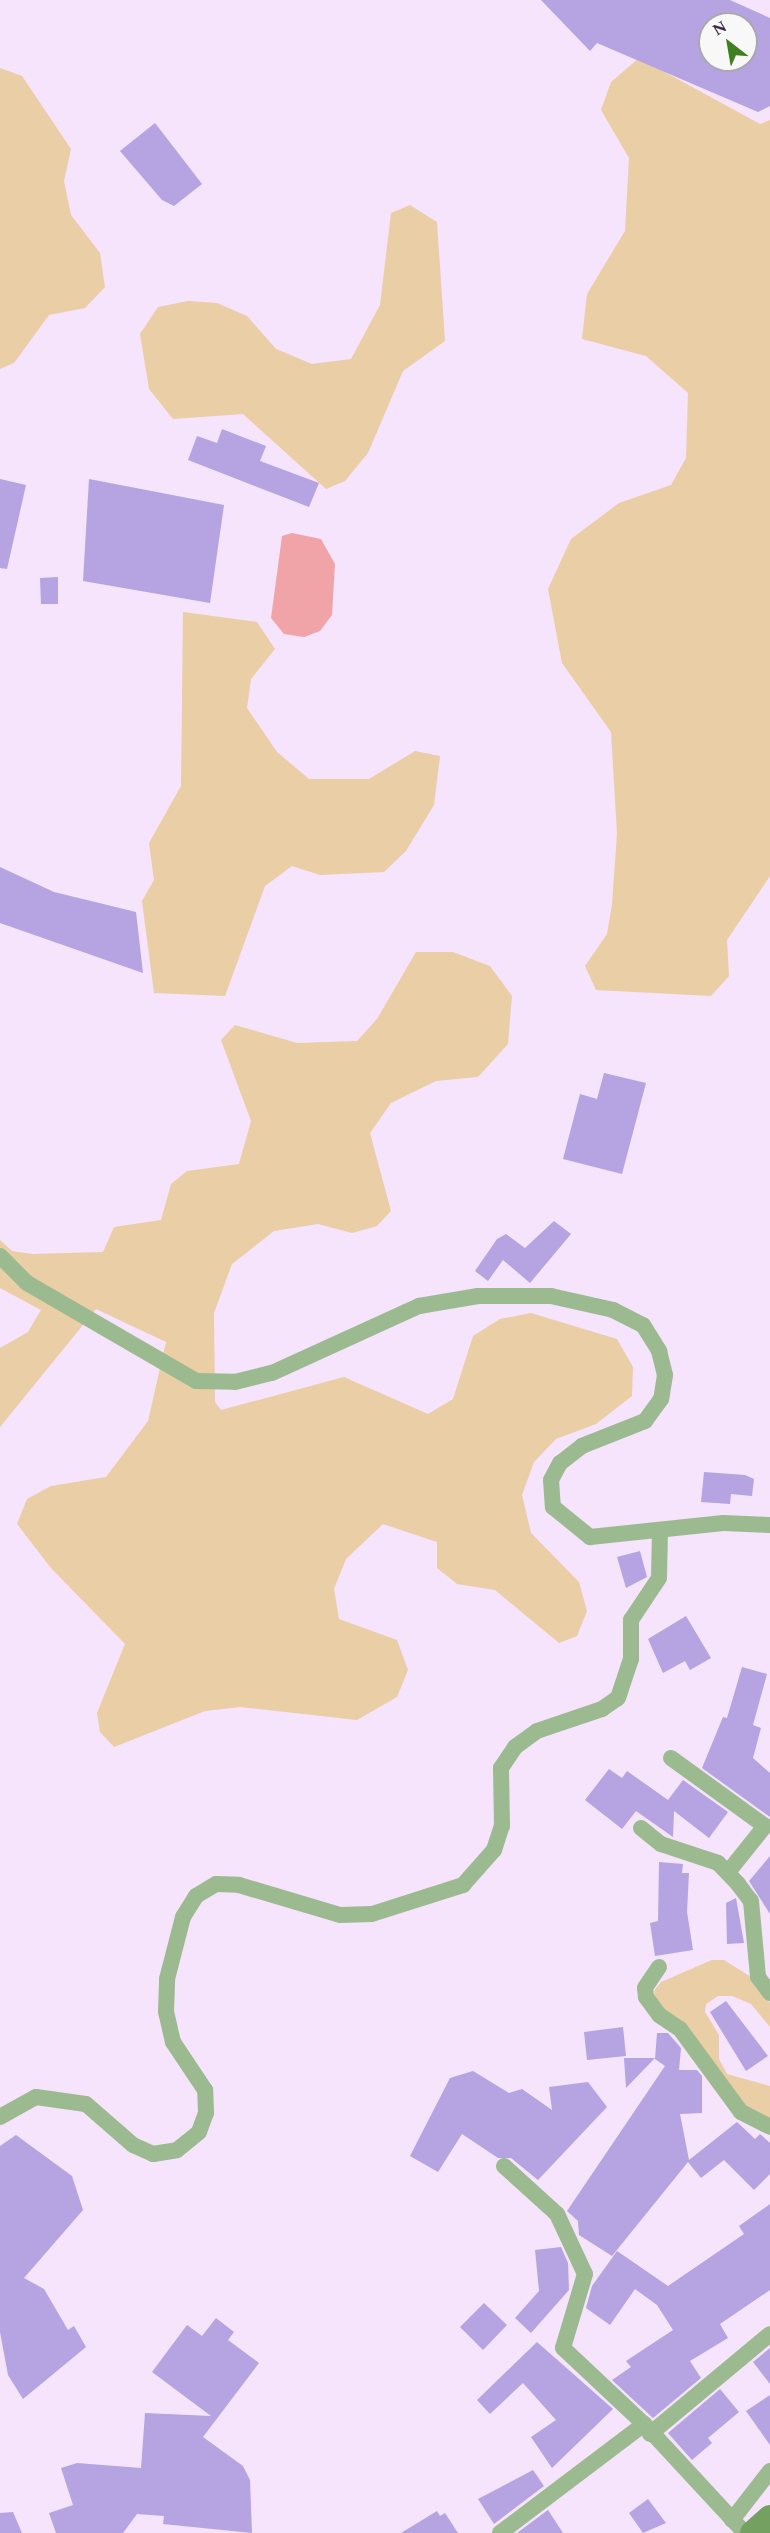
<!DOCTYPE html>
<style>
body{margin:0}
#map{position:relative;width:770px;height:2533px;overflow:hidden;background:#f6e3fc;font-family:Spectral,serif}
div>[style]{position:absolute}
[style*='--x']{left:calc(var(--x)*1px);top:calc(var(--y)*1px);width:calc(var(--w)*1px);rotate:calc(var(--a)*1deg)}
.green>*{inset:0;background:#eacea6}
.water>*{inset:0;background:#f0a4a7}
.building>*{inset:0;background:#b5a3e2}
.street>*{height:16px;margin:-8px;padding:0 8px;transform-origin:8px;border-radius:8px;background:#9cba90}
.secondary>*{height:24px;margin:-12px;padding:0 12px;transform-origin:12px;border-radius:12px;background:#74a162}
span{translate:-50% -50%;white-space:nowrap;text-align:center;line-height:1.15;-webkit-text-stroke:4.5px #f8f8f8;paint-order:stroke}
.north{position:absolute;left:698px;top:12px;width:60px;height:60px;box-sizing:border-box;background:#f8f8f8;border:2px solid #ada6af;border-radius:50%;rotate:329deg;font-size:16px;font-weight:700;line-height:24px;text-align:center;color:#3c2a42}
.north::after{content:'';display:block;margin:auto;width:21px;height:27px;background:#407f1f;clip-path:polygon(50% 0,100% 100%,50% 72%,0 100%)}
</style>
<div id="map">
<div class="green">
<i style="clip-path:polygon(639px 58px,760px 124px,770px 120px,770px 876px,727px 940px,729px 976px,711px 996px,596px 990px,585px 966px,607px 934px,612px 904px,617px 834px,611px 732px,562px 663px,548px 589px,571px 539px,619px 503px,671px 485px,686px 458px,688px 393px,646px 356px,582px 339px,587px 294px,625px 231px,629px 158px,601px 110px,611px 82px)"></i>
<i style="clip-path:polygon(0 68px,22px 76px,71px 149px,64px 181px,71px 215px,100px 253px,105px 287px,85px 308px,49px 315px,14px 363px,0 369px)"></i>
<i style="clip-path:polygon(410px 205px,437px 222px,445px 341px,403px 371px,368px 453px,345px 481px,326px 489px,243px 414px,173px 419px,149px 389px,140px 334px,158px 307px,188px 301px,217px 303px,247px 316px,276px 349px,312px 364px,351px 359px,380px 305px,391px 213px)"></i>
<i style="clip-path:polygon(183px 612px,257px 622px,275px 649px,251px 679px,247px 708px,277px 752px,309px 779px,369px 779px,415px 751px,440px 756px,434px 805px,406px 851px,384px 872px,320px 875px,292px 866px,265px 886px,225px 996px,154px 993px,142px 901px,154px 880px,149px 843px,181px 786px)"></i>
<i style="clip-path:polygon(416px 952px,453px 952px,490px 966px,512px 996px,508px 1044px,478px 1077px,436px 1081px,391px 1103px,370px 1133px,391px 1211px,377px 1226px,352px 1233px,318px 1224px,274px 1231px,232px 1264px,214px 1313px,215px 1402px,221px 1410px,344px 1377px,428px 1414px,453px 1399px,473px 1336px,500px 1319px,531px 1313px,617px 1339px,633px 1367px,632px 1396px,596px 1424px,556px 1439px,534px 1462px,522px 1495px,531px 1533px,579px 1582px,587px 1611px,577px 1636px,559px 1643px,495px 1590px,457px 1584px,437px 1568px,437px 1542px,383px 1524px,346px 1559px,334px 1589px,339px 1619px,397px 1640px,408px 1670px,397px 1697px,357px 1720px,240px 1707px,205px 1711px,114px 1747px,100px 1732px,97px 1713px,125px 1644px,51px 1568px,17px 1524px,27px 1499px,51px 1486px,106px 1477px,148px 1421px,166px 1342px,96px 1309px,0 1427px,0 1348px,28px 1332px,41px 1310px,0 1288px,0 1240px,12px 1251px,32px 1254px,103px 1252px,114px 1227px,161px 1220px,171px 1184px,187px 1171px,239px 1164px,251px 1121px,221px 1040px,235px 1025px,297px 1043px,357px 1041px,377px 1019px)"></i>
<i style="clip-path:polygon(712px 1960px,724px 1960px,751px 1977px,770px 2003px,770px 2027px,751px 2004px,732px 1996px,718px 1996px,706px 2004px,705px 2012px,719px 2035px,719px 2059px,727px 2074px,770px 2086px,770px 2120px,746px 2110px,688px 2030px,656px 2002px,654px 1991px,661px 1982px)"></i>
</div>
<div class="water">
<i style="clip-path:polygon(292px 533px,321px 539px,335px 564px,332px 615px,320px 631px,304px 637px,284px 634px,271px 618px,282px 536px)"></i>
</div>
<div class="building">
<i style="clip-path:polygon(evenodd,541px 0,730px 0,770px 18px,770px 106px,758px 112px,597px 43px,590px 51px,541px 0,710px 24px,746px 24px,746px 60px,710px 60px,710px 24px)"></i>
<i style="clip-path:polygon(155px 123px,202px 184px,174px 206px,162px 200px,120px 151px)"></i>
<i style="clip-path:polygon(222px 429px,266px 446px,260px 461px,319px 483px,309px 507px,188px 460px,197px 436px,217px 443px)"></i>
<i style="clip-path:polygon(0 479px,26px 485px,7px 569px,0 568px)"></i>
<i style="clip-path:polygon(89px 479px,224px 505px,210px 603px,83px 581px)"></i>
<i style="clip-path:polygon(58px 577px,58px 604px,41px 604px,40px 578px)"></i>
<i style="clip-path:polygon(0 867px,54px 892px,136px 912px,143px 973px,0 923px)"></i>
<i style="clip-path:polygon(604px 1073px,646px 1083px,622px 1174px,563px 1159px,580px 1094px,597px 1099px)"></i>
<i style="clip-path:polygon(554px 1221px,571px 1234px,530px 1283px,503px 1260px,488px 1281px,475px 1271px,497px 1239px,506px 1234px,525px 1248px)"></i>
<i style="clip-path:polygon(704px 1472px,745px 1475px,754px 1479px,752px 1496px,731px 1494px,730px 1504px,701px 1502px)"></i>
<i style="clip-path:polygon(640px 1551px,647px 1577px,626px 1588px,617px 1557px)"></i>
<i style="clip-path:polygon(686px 1616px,711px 1658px,690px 1670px,685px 1661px,663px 1673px,648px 1639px)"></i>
<i style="clip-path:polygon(742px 1667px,767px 1674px,753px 1725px,761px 1728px,753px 1758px,770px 1773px,770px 1817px,702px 1768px,723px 1717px,727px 1718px)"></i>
<i style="clip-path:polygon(609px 1769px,622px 1778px,627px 1771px,668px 1800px,683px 1780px,728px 1812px,709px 1838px,674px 1811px,673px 1837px,636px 1811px,622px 1829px,585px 1800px)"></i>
<i style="clip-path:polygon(770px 1856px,770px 1914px,749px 1881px)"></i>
<i style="clip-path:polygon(659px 1862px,683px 1864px,682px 1873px,689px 1873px,687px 1912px,693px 1950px,655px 1956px,650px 1923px,658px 1921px)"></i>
<i style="clip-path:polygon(736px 1898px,744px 1943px,727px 1944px,726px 1903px)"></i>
<i style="clip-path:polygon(726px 2001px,768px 2056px,746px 2071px,710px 2012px)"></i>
<i style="clip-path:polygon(623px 2027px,626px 2056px,587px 2060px,584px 2032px)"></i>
<i style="clip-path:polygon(657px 2033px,668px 2033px,681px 2048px,679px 2070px,697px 2070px,702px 2076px,702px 2113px,680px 2114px,689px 2160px,737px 2122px,755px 2139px,760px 2134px,770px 2143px,770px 2174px,754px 2190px,724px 2160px,701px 2178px,688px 2162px,612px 2256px,579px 2235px,578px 2221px,567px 2211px,665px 2066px,655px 2059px)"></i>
<i style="clip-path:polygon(624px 2058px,655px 2058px,626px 2088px)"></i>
<i style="clip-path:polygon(473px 2071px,509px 2093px,522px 2089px,552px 2110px,549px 2087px,588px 2082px,607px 2107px,538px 2180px,511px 2158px,498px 2158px,462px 2134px,438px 2172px,410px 2156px,450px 2078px)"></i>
<i style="clip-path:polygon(16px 2135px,72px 2176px,83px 2210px,24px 2278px,44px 2289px,68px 2330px,74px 2326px,86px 2347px,23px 2399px,8px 2375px,0 2332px,0 2146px)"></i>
<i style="clip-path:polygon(770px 2204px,770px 2290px,720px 2324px,728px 2338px,690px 2361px,701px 2378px,653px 2418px,612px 2380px,631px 2367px,626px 2361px,673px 2330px,657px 2305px,635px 2289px,610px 2325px,586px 2308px,592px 2286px,617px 2251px,668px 2286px,744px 2234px,739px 2226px)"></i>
<i style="clip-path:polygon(561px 2247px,568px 2263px,569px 2290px,531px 2333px,515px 2318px,539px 2291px,535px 2250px)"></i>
<i style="clip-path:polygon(484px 2303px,507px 2325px,483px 2350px,460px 2327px)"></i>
<i style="clip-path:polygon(216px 2318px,234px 2332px,228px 2340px,259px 2363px,203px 2437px,243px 2466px,250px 2480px,252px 2533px,163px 2524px,164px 2516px,137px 2514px,123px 2533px,56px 2533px,49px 2513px,73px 2505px,61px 2468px,77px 2463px,141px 2468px,145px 2413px,211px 2416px,152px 2372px,187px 2325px,202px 2336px)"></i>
<i style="clip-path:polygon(537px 2342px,613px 2409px,552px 2468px,531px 2437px,556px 2420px,523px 2383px,490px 2414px,477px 2400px)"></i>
<i style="clip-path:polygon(770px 2348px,770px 2384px,753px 2362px)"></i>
<i style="clip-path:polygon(720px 2389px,739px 2412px,708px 2438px,712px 2443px,692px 2460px,668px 2433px)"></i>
<i style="clip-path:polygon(770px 2395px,770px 2445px,746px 2411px)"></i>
<i style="clip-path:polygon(533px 2470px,544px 2486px,494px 2524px,478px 2499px)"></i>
<i style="clip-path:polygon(648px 2499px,666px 2523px,643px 2533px,629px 2513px)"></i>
<i style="clip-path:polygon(548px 2510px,563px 2533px,517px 2533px)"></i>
<i style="clip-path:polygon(437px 2511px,440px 2516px,445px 2513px,458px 2533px,401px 2533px)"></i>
<i style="clip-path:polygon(13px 2512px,22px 2533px,0 2533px,0 2513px)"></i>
</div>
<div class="street">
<i style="--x:0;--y:1256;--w:38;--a:45"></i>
<i style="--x:27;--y:1283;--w:195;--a:30.1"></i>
<i style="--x:196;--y:1381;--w:39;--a:1"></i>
<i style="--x:235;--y:1382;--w:38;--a:-14"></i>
<i style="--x:272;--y:1373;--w:162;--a:-24.5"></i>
<i style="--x:419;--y:1306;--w:60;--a:-9.6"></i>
<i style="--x:478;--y:1296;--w:73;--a:0"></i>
<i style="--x:551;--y:1296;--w:64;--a:12.7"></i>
<i style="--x:613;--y:1310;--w:34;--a:27"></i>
<i style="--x:643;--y:1325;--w:31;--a:58"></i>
<i style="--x:659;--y:1351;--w:25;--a:76"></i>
<i style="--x:665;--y:1375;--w:24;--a:99"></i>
<i style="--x:661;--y:1399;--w:27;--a:126"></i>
<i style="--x:645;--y:1421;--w:68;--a:158.4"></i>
<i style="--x:582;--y:1446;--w:28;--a:142"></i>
<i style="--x:560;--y:1463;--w:19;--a:118"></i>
<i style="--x:551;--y:1480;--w:27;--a:86"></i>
<i style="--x:553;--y:1507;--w:48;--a:39"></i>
<i style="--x:590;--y:1537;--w:134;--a:-6"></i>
<i style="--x:723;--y:1523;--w:47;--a:2.4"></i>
<i style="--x:671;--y:1758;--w:116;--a:35.9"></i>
<i style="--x:765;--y:1826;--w:58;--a:128.7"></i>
<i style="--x:641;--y:1828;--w:26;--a:39"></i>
<i style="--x:661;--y:1844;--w:60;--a:18.4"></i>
<i style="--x:718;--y:1863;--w:29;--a:46"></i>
<i style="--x:738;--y:1884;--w:21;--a:53"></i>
<i style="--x:751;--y:1901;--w:76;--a:84.7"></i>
<i style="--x:758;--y:1977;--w:20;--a:53"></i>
<i style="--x:659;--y:1967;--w:25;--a:124"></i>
<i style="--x:645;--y:1988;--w:9;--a:84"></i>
<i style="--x:646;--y:1997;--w:22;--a:54"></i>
<i style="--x:659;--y:2015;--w:25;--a:34"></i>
<i style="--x:680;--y:2029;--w:103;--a:53.7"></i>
<i style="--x:741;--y:2112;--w:33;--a:27"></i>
<i style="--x:0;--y:2117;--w:41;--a:-29.1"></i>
<i style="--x:36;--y:2097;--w:50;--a:8"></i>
<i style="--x:86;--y:2104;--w:62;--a:41.1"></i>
<i style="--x:133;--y:2145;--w:22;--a:24"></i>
<i style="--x:153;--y:2154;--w:24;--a:-9"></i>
<i style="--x:177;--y:2150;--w:28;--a:-39"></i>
<i style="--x:199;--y:2132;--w:20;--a:-70"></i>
<i style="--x:206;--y:2113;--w:23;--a:-92"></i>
<i style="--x:205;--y:2090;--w:58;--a:-123.7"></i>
<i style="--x:173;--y:2042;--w:31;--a:-103"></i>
<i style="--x:166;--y:2012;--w:33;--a:-88"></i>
<i style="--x:167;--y:1979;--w:64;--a:-75.5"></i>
<i style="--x:183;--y:1917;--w:25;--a:-58"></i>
<i style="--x:196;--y:1896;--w:23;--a:-31"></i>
<i style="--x:216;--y:1884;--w:23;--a:2"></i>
<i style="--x:239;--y:1885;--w:105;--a:16.5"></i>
<i style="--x:340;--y:1915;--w:32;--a:-2"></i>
<i style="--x:372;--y:1914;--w:96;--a:-17.7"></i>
<i style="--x:463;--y:1885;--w:47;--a:-48.5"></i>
<i style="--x:494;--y:1850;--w:25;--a:-72"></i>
<i style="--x:502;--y:1826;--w:58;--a:-91"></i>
<i style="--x:501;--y:1768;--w:25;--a:-56"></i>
<i style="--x:515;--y:1747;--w:27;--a:-36"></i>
<i style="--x:537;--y:1731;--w:69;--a:-18.7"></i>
<i style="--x:602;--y:1709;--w:19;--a:-35"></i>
<i style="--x:618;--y:1698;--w:41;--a:-71.6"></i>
<i style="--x:631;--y:1659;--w:39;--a:-90"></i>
<i style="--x:631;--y:1620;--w:50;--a:-56.3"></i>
<i style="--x:659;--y:1578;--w:48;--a:-88.8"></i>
<i style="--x:504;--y:2166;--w:72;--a:42.2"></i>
<i style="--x:557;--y:2214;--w:66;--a:65"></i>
<i style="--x:585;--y:2274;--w:77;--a:106.6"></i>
<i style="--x:563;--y:2348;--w:111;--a:43.2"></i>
<i style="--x:650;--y:2434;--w:156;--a:-39.8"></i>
<i style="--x:732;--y:2520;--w:62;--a:-52.2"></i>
<i style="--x:500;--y:2533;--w:181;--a:-37.1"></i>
<i style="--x:644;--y:2424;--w:149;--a:47.2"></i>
</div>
<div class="secondary">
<i style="--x:752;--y:2533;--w:24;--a:-42"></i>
</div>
<div class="north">N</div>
</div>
